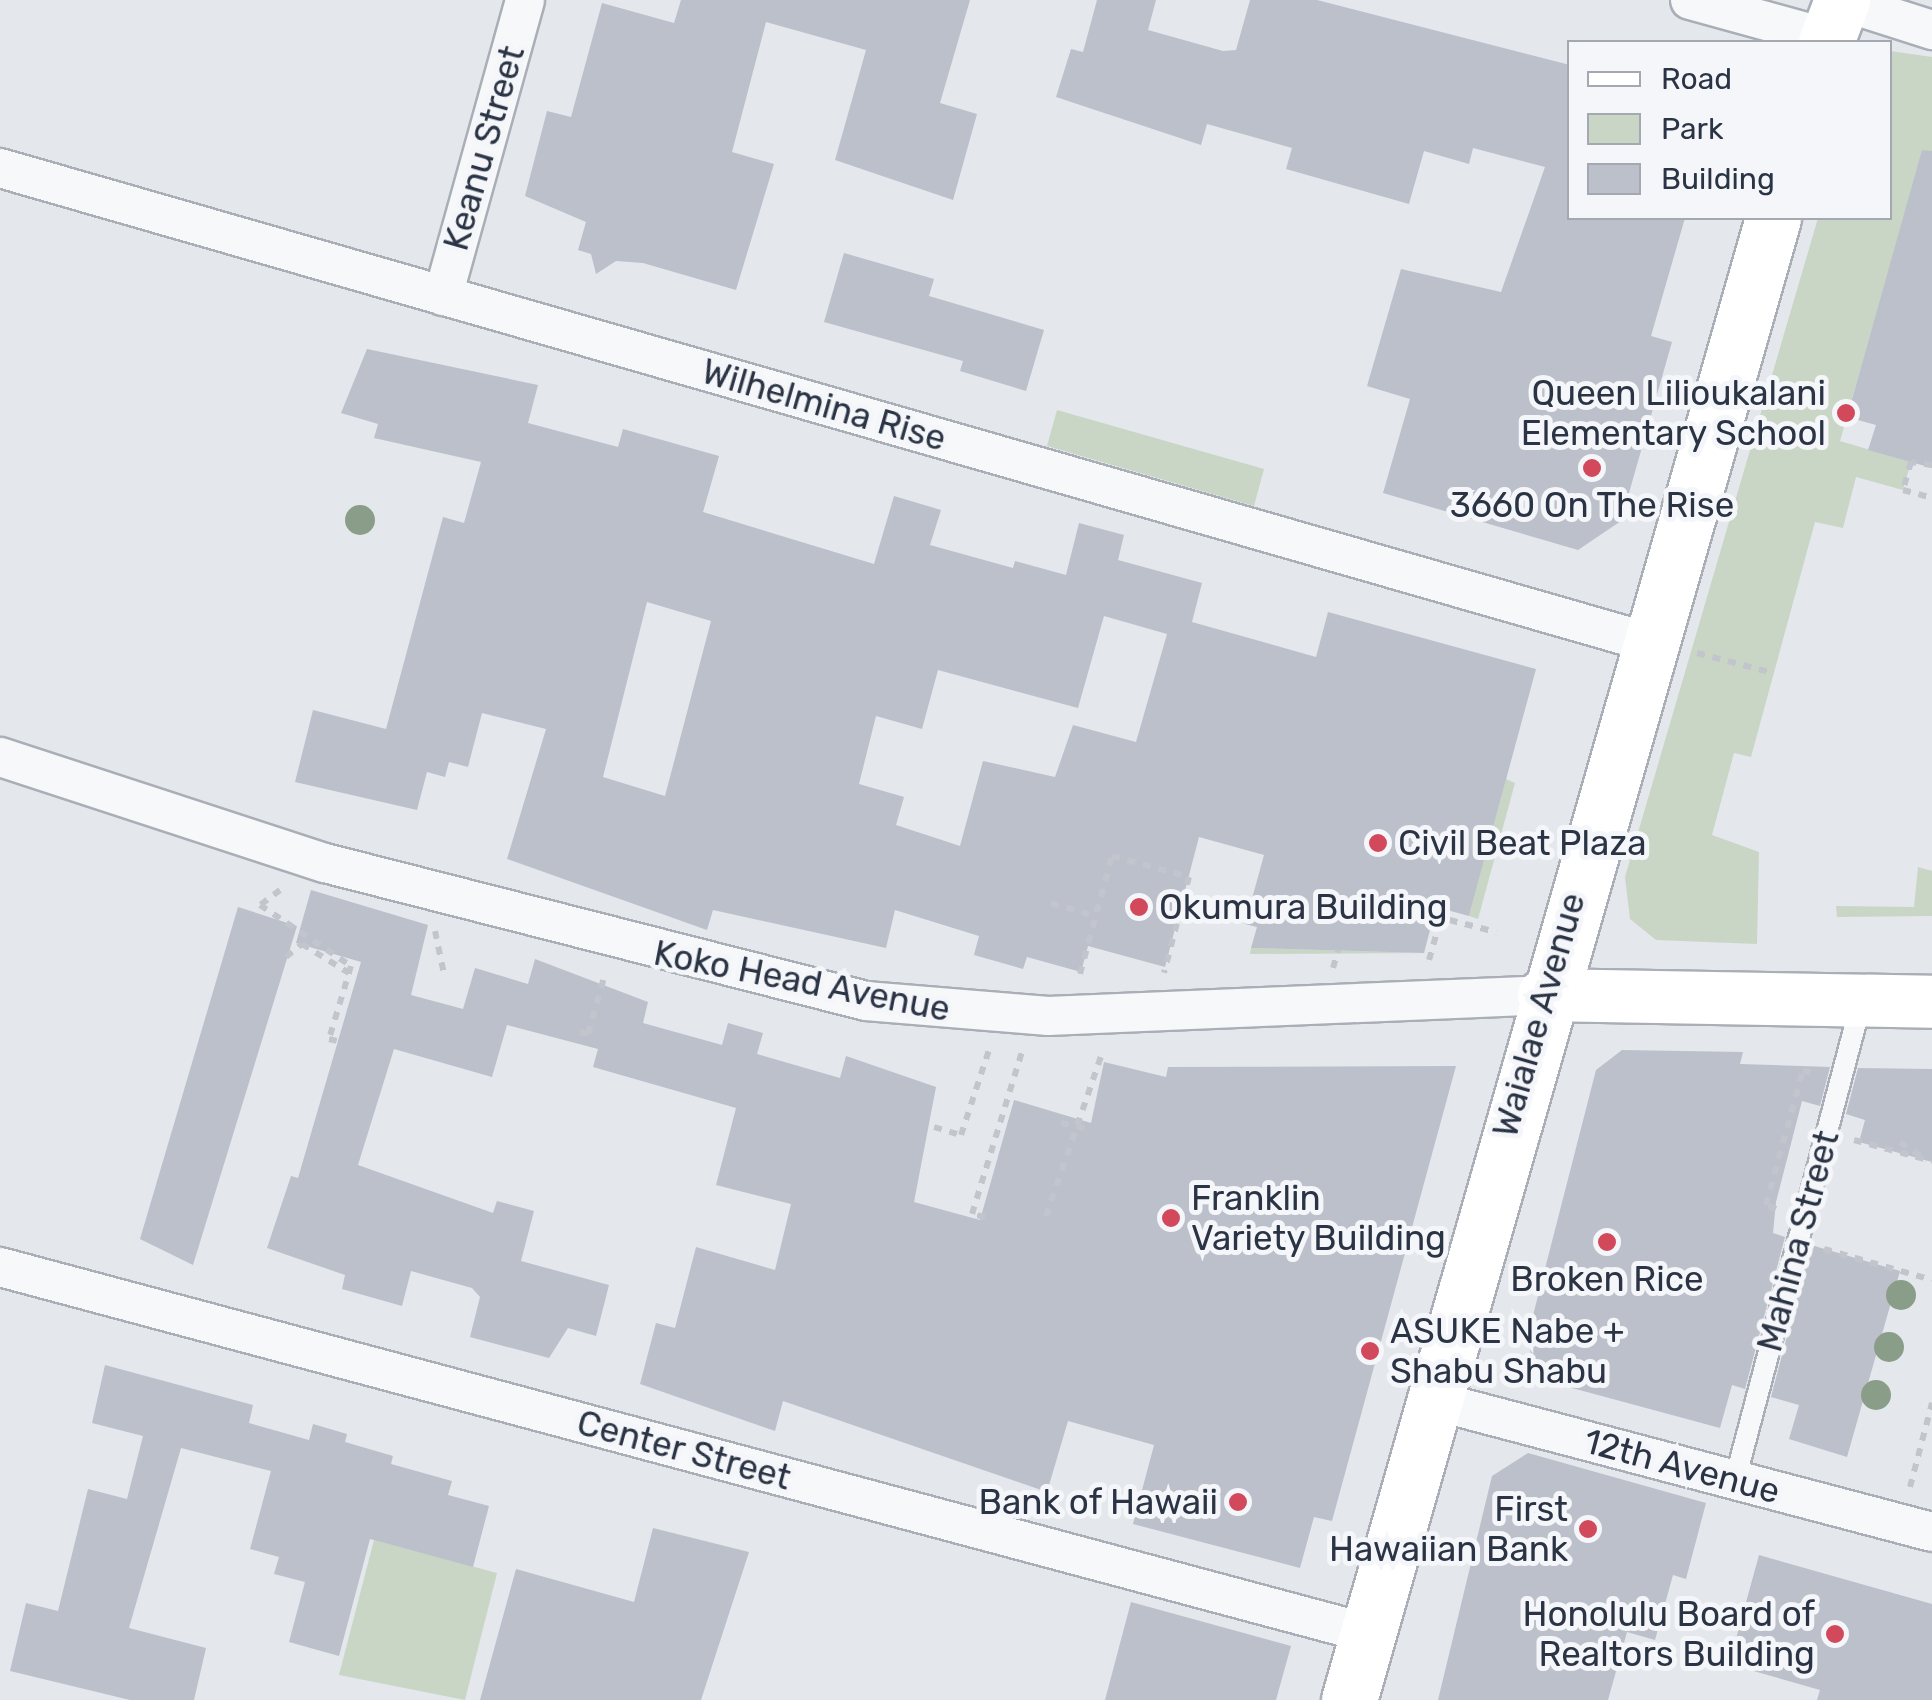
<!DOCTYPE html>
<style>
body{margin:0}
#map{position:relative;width:1932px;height:1700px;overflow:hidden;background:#e4e7ec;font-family:Rubik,sans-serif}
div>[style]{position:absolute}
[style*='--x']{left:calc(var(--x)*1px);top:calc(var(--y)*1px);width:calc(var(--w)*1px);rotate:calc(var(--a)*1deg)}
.green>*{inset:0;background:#c9d6c5}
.building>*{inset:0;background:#bbc0ca}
.path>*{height:6px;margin-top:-3px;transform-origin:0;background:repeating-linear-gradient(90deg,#c2c5cb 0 8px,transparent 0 16px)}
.roads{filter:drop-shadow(2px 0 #a9aeb7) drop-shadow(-2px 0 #a9aeb7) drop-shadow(0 2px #a9aeb7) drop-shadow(0 -2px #a9aeb7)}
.lane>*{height:20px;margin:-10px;padding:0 10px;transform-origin:10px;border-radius:10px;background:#f7f8fa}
.street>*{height:38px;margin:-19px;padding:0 19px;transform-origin:19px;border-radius:19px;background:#f7f8fa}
.secondary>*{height:52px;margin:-26px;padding:0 26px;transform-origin:26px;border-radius:26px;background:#fff}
.primary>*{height:55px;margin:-27.5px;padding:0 27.5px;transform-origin:27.5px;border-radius:27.5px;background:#fff}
.trees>*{width:30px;height:30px;margin:-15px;border-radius:50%;background:#899d89}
.dots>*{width:28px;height:28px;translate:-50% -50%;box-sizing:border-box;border:5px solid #f4f6f9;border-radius:50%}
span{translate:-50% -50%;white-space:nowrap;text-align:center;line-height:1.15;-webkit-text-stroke:10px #f4f6f9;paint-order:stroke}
.street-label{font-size:35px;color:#2b3445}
.poi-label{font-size:35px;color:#2b3445}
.right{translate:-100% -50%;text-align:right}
.left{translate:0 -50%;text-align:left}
.legend{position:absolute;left:1567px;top:40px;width:325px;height:180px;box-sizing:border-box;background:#f4f6f9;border:2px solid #a4a8b1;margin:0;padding:12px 18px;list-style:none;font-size:30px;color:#2b3445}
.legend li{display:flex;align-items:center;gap:20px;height:50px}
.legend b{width:50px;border:2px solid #a4a8b1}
</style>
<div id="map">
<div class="green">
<i style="clip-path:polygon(1890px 51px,1932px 57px,1932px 193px,1912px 188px,1840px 441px,1911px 462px,1903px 490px,1856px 477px,1843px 528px,1815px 522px,1751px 757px,1734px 753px,1712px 835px,1759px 852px,1757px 944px,1656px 940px,1630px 919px,1625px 877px,1818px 218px,1890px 218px)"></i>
<i style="clip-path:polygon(1057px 410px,1264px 469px,1254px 506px,1047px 446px)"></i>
<i style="clip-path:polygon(1506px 779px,1515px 783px,1478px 919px,1469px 916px)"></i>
<i style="clip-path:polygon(1918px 867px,1932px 871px,1932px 916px,1837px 917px,1836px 906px,1914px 907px)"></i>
<i style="clip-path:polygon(1251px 948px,1424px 953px,1250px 954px)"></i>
<i style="clip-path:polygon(374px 1540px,497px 1573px,465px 1700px,339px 1675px)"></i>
</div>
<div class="building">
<i style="clip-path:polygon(681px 0,970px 0,940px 103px,977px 114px,953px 200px,835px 160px,866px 50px,766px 22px,732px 152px,774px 164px,736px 290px,643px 263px,616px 261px,596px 274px,591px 254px,578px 250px,586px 222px,525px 196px,547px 111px,571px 117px,602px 3px,674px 23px)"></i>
<i style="clip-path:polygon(1097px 0,1156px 0,1148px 30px,1223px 51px,1236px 50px,1250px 0,1317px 0,1570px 65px,1570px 218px,1685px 218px,1651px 336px,1672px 342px,1621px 521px,1578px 550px,1383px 493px,1410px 399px,1367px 386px,1401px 269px,1501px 292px,1545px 167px,1473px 148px,1469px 164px,1424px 151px,1409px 204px,1286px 169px,1292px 148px,1207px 124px,1201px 145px,1056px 97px,1071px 49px,1083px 52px)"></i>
<i style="clip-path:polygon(1922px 150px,1932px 151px,1932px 468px,1868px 450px,1876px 425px,1847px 417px)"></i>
<i style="clip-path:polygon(844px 253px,934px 279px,929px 296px,1044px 330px,1026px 391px,960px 371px,963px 361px,824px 322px)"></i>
<i style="clip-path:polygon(evenodd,367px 349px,538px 385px,528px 423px,618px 447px,623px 429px,719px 456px,703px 512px,874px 564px,894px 496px,941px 510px,930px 545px,1013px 568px,1015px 561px,1066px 575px,1079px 523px,1124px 535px,1118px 560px,1202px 583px,1192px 622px,1316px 657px,1328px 612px,1536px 669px,1469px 916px,1436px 907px,1424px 953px,1251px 948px,1257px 927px,1245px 924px,1264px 855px,1199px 837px,1165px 967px,1088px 946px,1081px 972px,1027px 957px,1023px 969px,974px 955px,979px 936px,895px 910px,886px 948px,713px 910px,707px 930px,507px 859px,546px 729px,482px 713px,468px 767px,449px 762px,445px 777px,427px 772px,417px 810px,295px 782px,313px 710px,386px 729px,443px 517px,464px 523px,481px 462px,374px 438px,378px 424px,341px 413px,367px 349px,647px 602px,711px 621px,665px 796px,603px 777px,647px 602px,367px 349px,1104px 616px,1167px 634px,1136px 742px,1073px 725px,1055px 777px,983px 761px,960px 846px,896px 825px,904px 797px,859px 784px,876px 716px,922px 729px,938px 670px,1078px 708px,1104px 616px)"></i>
<i style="clip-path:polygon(311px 890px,428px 925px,411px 995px,463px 1009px,475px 968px,528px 984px,535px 959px,648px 1002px,643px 1023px,722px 1045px,728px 1023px,763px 1033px,757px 1054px,840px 1078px,846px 1056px,936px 1087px,914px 1202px,980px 1220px,1014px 1100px,1091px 1123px,1104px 1062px,1166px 1077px,1168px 1067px,1456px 1066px,1332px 1521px,1314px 1517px,1300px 1568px,1133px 1524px,1154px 1445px,1068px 1421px,1047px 1492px,783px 1401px,775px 1431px,640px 1384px,656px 1323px,675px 1328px,696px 1247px,775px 1270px,791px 1204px,716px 1185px,736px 1108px,593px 1067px,598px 1049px,507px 1025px,492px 1077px,394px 1049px,358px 1165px,493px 1213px,497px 1201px,534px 1211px,521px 1261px,609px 1285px,596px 1336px,568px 1328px,549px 1358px,470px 1337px,480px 1297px,472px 1288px,411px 1271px,402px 1306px,342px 1289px,345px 1275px,267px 1248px,291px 1176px,298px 1178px,361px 962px,296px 943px)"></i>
<i style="clip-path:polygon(238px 907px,297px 926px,193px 1265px,140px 1239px)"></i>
<i style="clip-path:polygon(1622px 1050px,1743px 1052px,1740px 1064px,1830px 1067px,1820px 1106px,1802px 1101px,1776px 1202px,1773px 1233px,1785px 1237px,1745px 1389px,1732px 1385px,1720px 1428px,1561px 1385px,1531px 1359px,1529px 1331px,1596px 1070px)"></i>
<i style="clip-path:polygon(1858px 1068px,1932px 1069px,1932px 1162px,1859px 1142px,1865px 1120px,1846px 1114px)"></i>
<i style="clip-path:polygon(1811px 1245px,1900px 1271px,1847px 1457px,1789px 1439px,1799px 1405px,1771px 1397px)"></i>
<i style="clip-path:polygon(105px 1365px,253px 1405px,249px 1423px,309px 1440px,313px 1424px,347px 1434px,345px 1442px,393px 1456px,391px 1464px,452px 1481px,448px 1495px,489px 1506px,473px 1567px,370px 1539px,339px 1656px,289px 1642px,305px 1582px,274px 1574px,279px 1557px,250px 1549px,271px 1471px,181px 1448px,129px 1628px,206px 1648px,194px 1700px,130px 1700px,10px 1671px,26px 1603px,58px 1611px,88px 1489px,127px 1499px,143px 1436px,92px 1423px)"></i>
<i style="clip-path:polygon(1528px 1453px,1706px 1503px,1686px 1579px,1673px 1575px,1655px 1640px,1627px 1632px,1608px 1700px,1438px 1700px,1492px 1476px)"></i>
<i style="clip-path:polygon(653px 1528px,749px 1552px,701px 1700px,480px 1700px,516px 1569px,634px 1602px)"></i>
<i style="clip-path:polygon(1759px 1555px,1932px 1604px,1932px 1700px,1817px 1700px,1820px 1690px,1729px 1664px)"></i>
<i style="clip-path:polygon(1131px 1602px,1291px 1646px,1276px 1700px,1105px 1700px)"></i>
</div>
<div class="path">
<i style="--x:1932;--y:465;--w:21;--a:-172"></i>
<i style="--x:1911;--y:462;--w:29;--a:106"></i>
<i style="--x:1903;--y:490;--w:30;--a:15"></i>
<i style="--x:1697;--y:653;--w:79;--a:14.7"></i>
<i style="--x:280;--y:890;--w:25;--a:143"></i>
<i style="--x:260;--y:905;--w:110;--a:33.8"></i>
<i style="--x:351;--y:966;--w:76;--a:106.8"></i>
<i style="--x:329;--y:1039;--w:8;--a:14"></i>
<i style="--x:1051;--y:903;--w:46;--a:16.5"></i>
<i style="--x:1434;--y:916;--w:64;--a:14.5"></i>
<i style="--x:435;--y:931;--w:44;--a:78.2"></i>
<i style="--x:286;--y:957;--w:21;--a:-39"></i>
<i style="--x:302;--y:944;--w:55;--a:31.7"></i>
<i style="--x:1429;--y:960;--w:44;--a:-74.1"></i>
<i style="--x:1333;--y:968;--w:19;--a:-74"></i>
<i style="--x:1080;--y:974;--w:122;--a:-74.8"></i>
<i style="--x:1112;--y:856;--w:80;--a:15.3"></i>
<i style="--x:1189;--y:877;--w:99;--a:104.6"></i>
<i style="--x:580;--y:1032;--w:8;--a:14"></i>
<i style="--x:588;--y:1034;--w:62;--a:-74.2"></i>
<i style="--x:1061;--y:1123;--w:26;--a:11"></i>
<i style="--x:934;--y:1127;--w:28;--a:17"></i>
<i style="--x:961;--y:1135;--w:89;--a:-71.8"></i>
<i style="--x:1854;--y:1140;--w:81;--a:15.1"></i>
<i style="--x:1900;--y:1142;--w:32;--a:34"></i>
<i style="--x:1776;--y:1209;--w:11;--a:-158"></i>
<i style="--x:1766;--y:1205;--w:140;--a:-74.7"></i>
<i style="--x:1803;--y:1070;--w:12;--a:20"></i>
<i style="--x:1046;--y:1216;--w:169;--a:-71"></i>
<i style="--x:985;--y:1217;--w:13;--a:-167"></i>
<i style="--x:972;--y:1214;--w:170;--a:-72.9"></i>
<i style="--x:1824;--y:1249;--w:112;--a:16"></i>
<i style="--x:1910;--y:1487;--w:87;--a:-75.3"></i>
</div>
<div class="roads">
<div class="lane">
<i style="--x:1735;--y:1480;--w:493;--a:-75.2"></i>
</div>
<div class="street">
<i style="--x:1690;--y:0;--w:143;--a:15.4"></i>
<i style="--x:1841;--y:1;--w:96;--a:17.7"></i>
<i style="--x:0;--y:168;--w:1715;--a:16.05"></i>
<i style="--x:443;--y:296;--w:307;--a:-74.5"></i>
<i style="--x:0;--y:757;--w:342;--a:18.1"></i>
<i style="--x:325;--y:863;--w:558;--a:14.31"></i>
<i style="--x:866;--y:1001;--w:183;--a:4.7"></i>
<i style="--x:1048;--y:1016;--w:496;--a:-2.4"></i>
<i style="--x:0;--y:1267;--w:1415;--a:14.99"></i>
<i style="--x:1432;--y:1400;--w:517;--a:14.79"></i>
</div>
<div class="secondary">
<i style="--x:1544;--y:995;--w:388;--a:1"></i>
</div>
<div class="primary">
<i style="--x:1826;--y:42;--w:45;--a:-69.1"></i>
<i style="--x:1349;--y:1700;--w:1541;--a:-74.03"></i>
</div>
</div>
<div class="trees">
<i style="left:360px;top:520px"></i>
<i style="left:1901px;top:1295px"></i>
<i style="left:1889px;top:1347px"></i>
<i style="left:1876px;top:1395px"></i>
</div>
<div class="dots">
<i style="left:1846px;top:413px;background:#d1495b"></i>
<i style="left:1592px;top:468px;background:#d1495b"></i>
<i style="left:1378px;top:843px;background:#d1495b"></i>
<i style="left:1139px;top:907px;background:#d1495b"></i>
<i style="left:1171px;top:1218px;background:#d1495b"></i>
<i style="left:1607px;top:1242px;background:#d1495b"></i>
<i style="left:1370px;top:1351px;background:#d1495b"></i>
<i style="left:1238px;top:1502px;background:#d1495b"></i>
<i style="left:1588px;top:1529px;background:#d1495b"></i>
<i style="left:1835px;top:1634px;background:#d1495b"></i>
</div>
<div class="street-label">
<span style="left:484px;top:148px;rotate:-74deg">Keanu Street</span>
<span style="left:824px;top:405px;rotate:16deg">Wilhelmina Rise</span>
<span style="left:802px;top:981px;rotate:11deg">Koko Head Avenue</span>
<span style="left:1539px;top:1015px;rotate:-74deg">Waialae Avenue</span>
<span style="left:1798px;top:1241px;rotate:-75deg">Mahina Street</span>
<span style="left:684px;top:1450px;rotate:15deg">Center Street</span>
<span style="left:1682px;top:1466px;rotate:15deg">12th Avenue</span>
</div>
<div class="poi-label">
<span class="right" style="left:1826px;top:413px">Queen Lilioukalani<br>Elementary School</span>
<span style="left:1592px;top:505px">3660 On The Rise</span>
<span class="left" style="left:1398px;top:843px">Civil Beat Plaza</span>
<span class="left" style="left:1159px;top:907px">Okumura Building</span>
<span class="left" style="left:1191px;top:1218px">Franklin<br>Variety Building</span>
<span style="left:1607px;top:1279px">Broken Rice</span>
<span class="left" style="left:1390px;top:1351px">ASUKE Nabe +<br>Shabu Shabu</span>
<span class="right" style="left:1218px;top:1502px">Bank of Hawaii</span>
<span class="right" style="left:1568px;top:1529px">First<br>Hawaiian Bank</span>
<span class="right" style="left:1815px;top:1634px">Honolulu Board of<br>Realtors Building</span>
</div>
<ul class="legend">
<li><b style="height:12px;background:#fff"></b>Road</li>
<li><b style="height:28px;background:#c9d6c5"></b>Park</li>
<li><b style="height:28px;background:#bbc0ca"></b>Building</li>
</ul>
</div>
